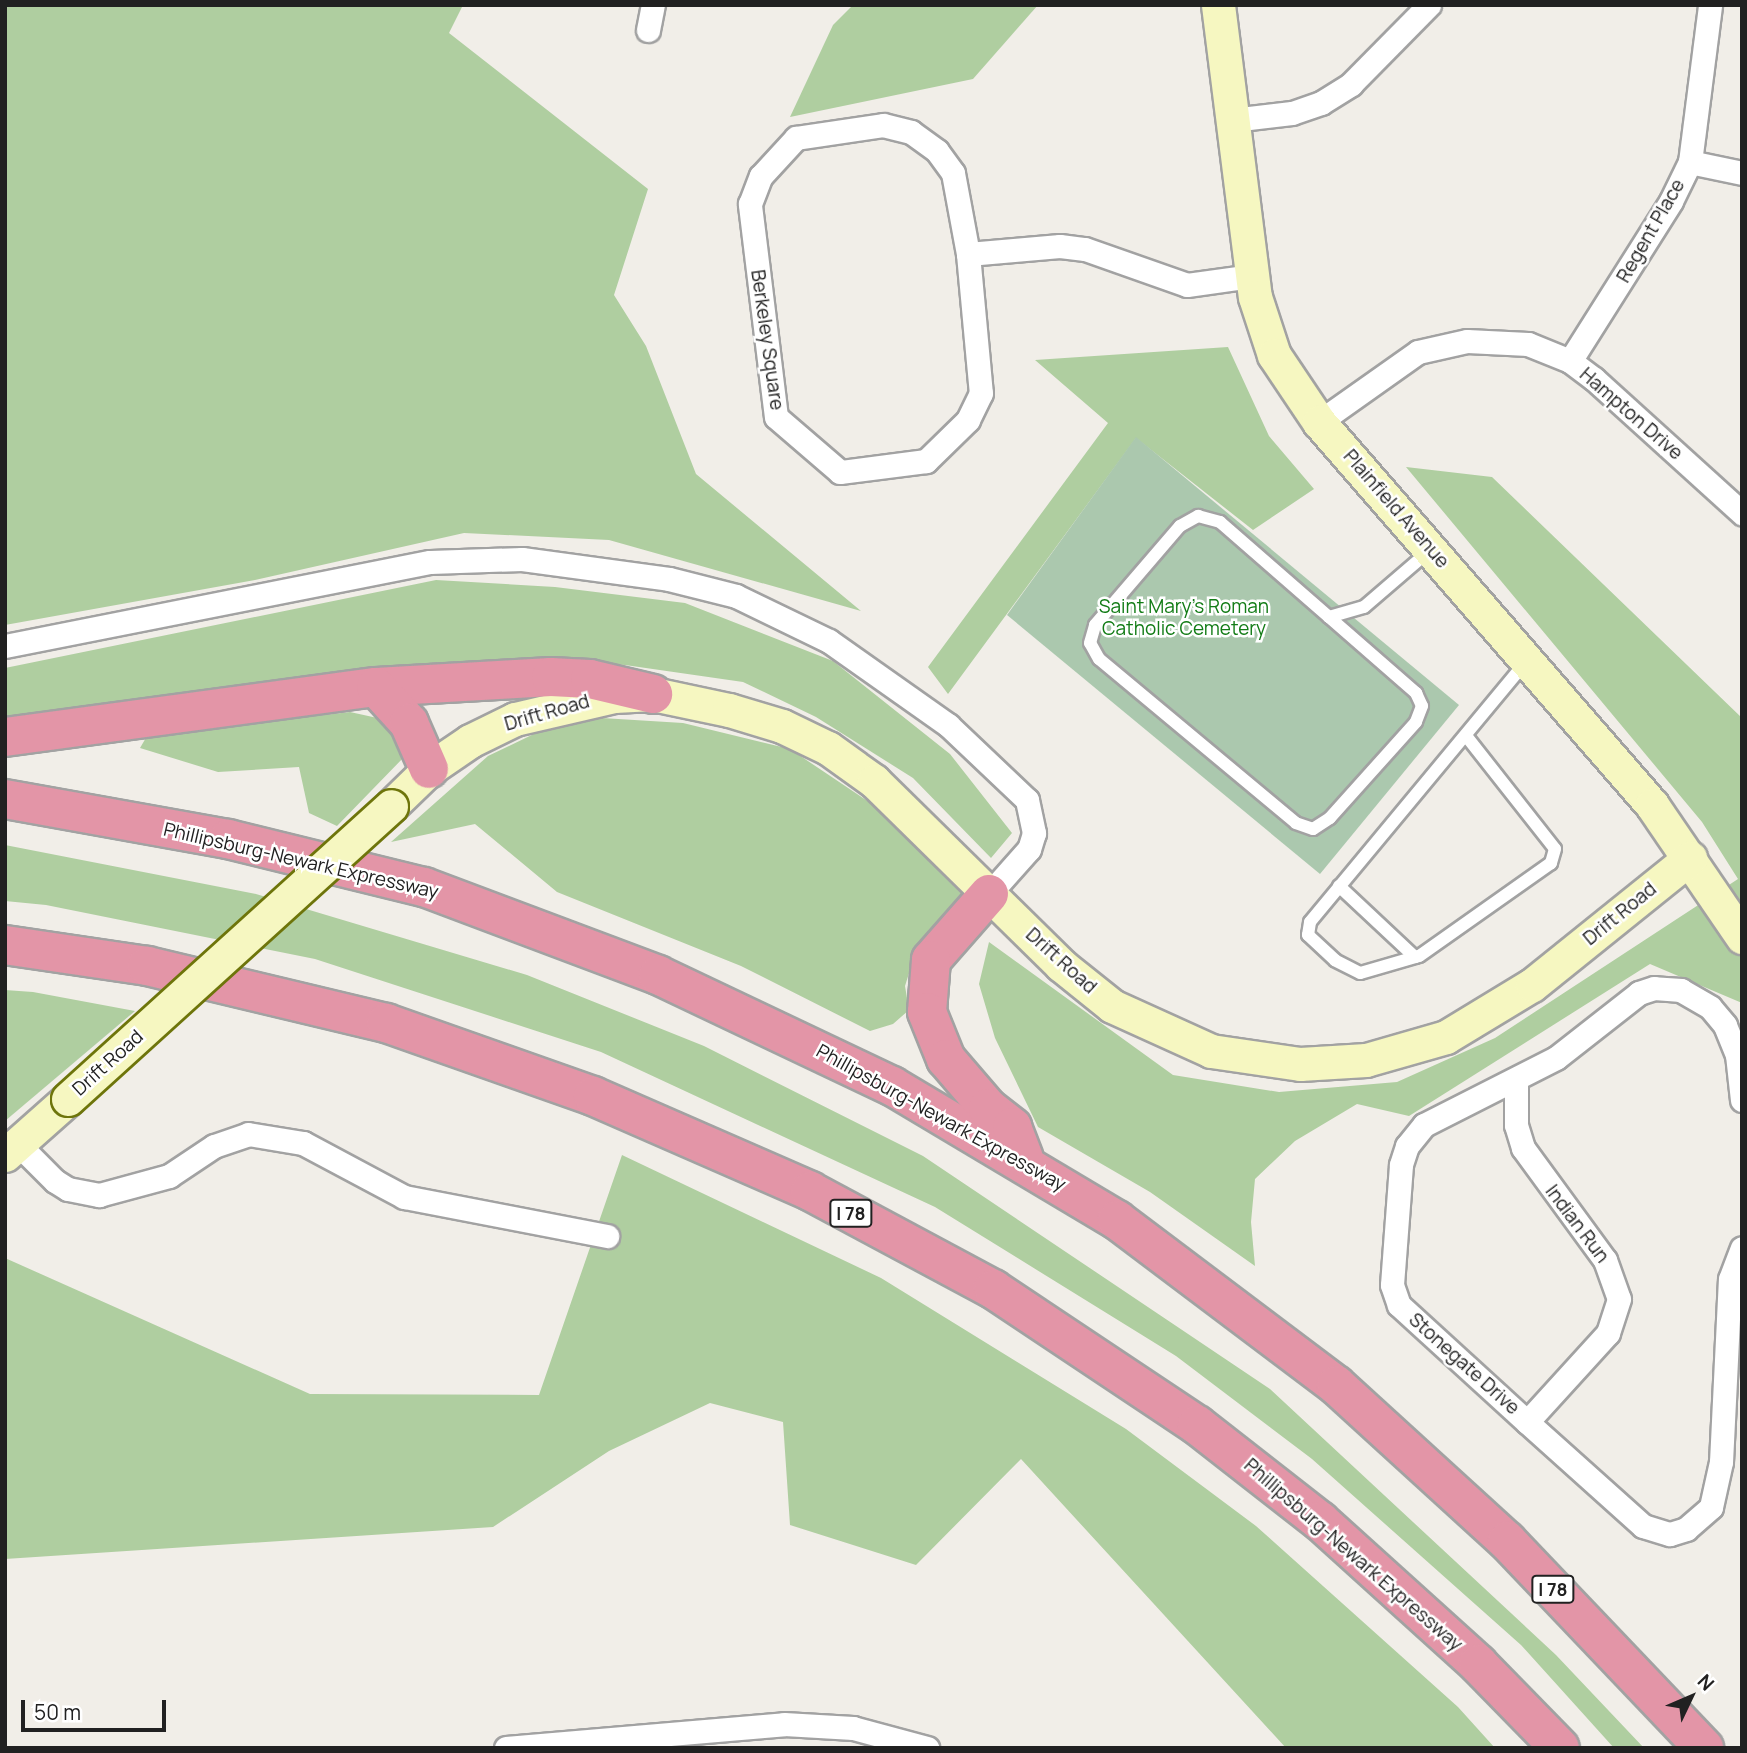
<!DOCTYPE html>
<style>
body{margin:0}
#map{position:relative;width:1747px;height:1753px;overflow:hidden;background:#f1eee8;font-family:Manrope,sans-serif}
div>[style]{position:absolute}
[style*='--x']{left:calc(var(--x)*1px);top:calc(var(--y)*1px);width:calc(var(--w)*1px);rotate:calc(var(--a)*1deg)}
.forest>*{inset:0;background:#afcea0}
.cemetery>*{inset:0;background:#abc8ae}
.roads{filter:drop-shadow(2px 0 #a2a2a2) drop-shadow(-2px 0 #a2a2a2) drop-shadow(0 2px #a2a2a2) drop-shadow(0 -2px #a2a2a2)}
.lane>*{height:12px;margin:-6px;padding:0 6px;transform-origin:6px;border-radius:6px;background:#fff}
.street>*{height:23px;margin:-11.5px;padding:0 11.5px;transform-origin:11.5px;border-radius:11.5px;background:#fff}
.secondary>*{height:33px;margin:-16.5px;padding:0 16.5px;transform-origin:16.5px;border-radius:16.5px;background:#f6f7c1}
.highway>*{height:38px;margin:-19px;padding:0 19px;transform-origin:19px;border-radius:19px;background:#e395a7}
.bridges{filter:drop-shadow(2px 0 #6e750b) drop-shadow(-2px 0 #6e750b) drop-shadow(0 2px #6e750b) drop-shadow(0 -2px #6e750b)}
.secondary-bridge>*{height:33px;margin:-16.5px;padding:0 16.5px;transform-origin:16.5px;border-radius:16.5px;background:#f6f7c1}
span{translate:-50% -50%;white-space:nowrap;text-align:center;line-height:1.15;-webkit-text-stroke:5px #fff;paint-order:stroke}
.shield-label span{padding:2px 5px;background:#fff;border:2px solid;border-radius:5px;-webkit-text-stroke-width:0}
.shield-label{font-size:18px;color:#212121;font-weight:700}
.street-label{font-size:19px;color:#212121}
.park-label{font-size:19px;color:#127c16}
.frame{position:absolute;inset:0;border:7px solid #212121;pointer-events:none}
.north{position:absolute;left:1656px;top:1662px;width:70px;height:70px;-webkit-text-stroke:5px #fff;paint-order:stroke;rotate:46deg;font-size:19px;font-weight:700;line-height:28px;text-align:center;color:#212121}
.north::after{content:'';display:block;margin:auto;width:24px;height:32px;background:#212121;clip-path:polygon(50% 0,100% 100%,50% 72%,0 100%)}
.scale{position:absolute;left:21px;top:1700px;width:145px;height:32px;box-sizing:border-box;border:4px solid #212121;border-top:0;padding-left:9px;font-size:21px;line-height:24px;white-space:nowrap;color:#212121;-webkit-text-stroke:5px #fff;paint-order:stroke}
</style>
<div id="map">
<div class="forest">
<i style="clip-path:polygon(5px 5px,463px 5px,449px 33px,648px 189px,614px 295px,646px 346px,696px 474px,861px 611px,609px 540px,464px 533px,255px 580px,5px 625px)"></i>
<i style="clip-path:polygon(853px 5px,1038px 5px,973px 79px,790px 117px,833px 25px)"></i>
<i style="clip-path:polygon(1228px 347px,1269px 436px,1314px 489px,1253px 530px,1136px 438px,948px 694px,928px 667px,1108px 423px,1035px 360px)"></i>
<i style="clip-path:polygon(1406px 467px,1492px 477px,1742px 718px,1742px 1003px,1650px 964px,1409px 1116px,1357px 1104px,1295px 1141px,1255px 1179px,1251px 1222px,1255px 1266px,1150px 1192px,1038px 1127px,995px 1038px,979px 984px,989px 942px,1173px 1075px,1279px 1092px,1397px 1082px,1495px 1038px,1738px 879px,1702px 822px)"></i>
<i style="clip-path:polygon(436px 580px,555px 587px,685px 603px,833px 661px,950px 754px,1012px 833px,991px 858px,913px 778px,816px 717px,743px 682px,625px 665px,513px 659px,288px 678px,5px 721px,5px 668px)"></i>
<i style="clip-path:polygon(350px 712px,382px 719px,405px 756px,337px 826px,309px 813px,299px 767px,218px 772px,140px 748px,147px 736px)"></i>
<i style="clip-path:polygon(602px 718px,683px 723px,790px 749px,872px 804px,963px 891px,915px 954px,905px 986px,909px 1010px,893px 1024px,870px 1031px,741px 966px,557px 892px,475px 824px,391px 842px,488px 756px,538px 732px)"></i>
<i style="clip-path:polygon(5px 845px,256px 894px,527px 975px,704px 1046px,923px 1156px,1270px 1389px,1556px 1655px,1644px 1748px,1614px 1748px,1521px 1645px,1312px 1459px,1176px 1356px,935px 1207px,601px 1052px,315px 959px,46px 905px,5px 901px)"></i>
<i style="clip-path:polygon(5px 990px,33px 992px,135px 1011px,5px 1121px)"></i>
<i style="clip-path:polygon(622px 1155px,881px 1278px,1126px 1429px,1256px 1526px,1458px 1707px,1495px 1748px,1286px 1748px,1021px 1459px,916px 1565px,790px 1525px,783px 1422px,710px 1403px,609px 1451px,493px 1527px,5px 1559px,5px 1258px,310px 1394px,539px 1395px)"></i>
</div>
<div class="cemetery">
<i style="clip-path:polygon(1136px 437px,1459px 705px,1320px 874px,1007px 615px)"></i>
</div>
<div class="roads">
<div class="lane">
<i style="--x:1329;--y:617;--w:116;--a:41.1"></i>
<i style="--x:1416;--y:693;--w:14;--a:65"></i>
<i style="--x:1422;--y:706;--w:17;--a:111"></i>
<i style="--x:1416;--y:722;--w:129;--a:131.9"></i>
<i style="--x:1330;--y:818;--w:20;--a:147"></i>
<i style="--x:1313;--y:829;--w:18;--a:-161"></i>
<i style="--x:1296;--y:823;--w:256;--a:-140.2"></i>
<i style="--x:1099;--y:659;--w:18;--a:-119"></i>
<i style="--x:1090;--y:643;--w:19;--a:-74"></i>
<i style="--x:1095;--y:625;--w:130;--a:-49.4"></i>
<i style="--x:1180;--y:526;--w:21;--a:-29"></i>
<i style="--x:1198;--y:516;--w:23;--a:15"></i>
<i style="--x:1220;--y:522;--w:145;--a:41.1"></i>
<i style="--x:1329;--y:617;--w:36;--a:-16"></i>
<i style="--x:1364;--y:607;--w:84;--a:-40.7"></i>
<i style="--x:1467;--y:737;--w:142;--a:51.8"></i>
<i style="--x:1555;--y:849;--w:15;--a:106"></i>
<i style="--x:1551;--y:863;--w:161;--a:144.8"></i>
<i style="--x:1419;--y:956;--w:61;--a:163.9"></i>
<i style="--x:1360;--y:973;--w:28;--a:-153"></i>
<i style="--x:1335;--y:960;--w:37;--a:-137"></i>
<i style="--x:1308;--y:935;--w:13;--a:-81"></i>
<i style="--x:1310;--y:922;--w:338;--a:-50.3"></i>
<i style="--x:1339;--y:886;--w:104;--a:43.1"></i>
</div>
<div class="street">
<i style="--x:648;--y:30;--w:25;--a:-79"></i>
<i style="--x:1232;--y:120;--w:60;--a:-6.7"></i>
<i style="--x:1292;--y:113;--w:31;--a:-19"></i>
<i style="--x:1321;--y:103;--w:36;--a:-32"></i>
<i style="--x:1351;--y:84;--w:111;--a:-45.4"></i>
<i style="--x:883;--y:125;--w:29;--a:14"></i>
<i style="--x:911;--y:132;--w:32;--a:36"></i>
<i style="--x:937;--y:151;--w:27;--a:54"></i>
<i style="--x:953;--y:173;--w:82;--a:79.5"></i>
<i style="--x:968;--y:254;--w:140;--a:84.7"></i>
<i style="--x:981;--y:393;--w:30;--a:116"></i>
<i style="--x:968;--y:420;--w:59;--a:135.7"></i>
<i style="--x:926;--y:461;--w:87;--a:172.7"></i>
<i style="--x:840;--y:472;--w:84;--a:-139.3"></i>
<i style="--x:776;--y:417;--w:215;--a:-97"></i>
<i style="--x:750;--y:204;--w:30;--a:-69"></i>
<i style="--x:761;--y:176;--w:52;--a:-47.4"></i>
<i style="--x:796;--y:138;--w:88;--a:-8.5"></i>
<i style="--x:1690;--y:162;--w:53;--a:11.9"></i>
<i style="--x:968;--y:254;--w:92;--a:-5"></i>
<i style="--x:1060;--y:246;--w:25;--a:7"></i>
<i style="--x:1085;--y:249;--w:108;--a:19.4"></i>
<i style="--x:1187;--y:285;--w:66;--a:-7.9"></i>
<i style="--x:1570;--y:361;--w:189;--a:-57.7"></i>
<i style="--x:1671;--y:201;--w:43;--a:-64"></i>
<i style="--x:1690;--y:162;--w:158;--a:-82.7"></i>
<i style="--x:1319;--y:422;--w:121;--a:-35.3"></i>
<i style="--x:1418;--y:352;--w:50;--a:-12.7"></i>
<i style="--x:1467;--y:341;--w:61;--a:2.8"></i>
<i style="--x:1528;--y:344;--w:45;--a:22"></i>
<i style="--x:1570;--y:361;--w:30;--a:37"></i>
<i style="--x:1594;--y:379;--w:200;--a:42.2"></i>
<i style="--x:5;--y:646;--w:433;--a:-11.2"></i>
<i style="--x:430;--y:562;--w:92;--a:-1.9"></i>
<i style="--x:522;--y:559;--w:148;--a:7.7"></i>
<i style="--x:669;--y:579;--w:69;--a:14.2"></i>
<i style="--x:736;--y:596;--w:103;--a:25.8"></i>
<i style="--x:829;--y:641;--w:146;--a:35.2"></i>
<i style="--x:948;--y:725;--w:109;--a:43.5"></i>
<i style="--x:1027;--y:800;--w:34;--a:78"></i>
<i style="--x:1034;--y:833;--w:17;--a:107"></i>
<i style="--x:1029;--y:849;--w:60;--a:131.6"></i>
<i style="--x:1516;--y:1082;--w:43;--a:90"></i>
<i style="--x:1516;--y:1125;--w:24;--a:73"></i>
<i style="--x:1523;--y:1148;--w:139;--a:53.8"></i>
<i style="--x:1605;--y:1260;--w:41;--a:70.3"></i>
<i style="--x:1619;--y:1299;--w:36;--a:108"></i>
<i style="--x:1608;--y:1333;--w:120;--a:132.3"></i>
<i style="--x:1742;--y:1100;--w:45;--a:-96.3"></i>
<i style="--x:1737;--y:1055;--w:32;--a:-112"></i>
<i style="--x:1725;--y:1025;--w:23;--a:-130"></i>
<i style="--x:1710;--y:1007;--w:34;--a:-150"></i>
<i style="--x:1681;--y:990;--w:27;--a:-176"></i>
<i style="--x:1654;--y:988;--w:16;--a:162"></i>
<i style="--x:1639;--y:993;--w:105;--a:141.9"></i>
<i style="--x:1556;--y:1058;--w:148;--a:153.1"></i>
<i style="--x:1424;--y:1125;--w:27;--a:129"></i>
<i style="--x:1407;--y:1146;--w:20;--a:108"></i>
<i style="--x:1401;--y:1165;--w:120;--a:94.3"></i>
<i style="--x:1392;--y:1285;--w:21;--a:71"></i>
<i style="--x:1399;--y:1305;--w:173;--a:42.4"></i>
<i style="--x:1527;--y:1422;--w:156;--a:41.9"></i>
<i style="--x:1643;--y:1526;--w:28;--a:17"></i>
<i style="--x:1670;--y:1534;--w:17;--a:-17"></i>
<i style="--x:1686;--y:1529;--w:33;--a:-41"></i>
<i style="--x:1711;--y:1507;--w:46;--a:-77.5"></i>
<i style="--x:1721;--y:1462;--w:183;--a:-87.2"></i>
<i style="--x:1730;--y:1279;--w:33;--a:-69"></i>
<i style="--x:18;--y:1144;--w:52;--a:45"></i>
<i style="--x:55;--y:1181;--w:15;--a:32"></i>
<i style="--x:68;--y:1189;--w:32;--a:11"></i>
<i style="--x:99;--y:1195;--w:73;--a:-15.2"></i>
<i style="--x:169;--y:1176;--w:54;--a:-33.7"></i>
<i style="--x:214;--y:1146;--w:36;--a:-19"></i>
<i style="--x:248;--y:1134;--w:56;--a:9.3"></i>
<i style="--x:303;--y:1143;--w:115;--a:28.1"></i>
<i style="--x:404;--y:1197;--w:207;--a:10.9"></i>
<i style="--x:506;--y:1748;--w:279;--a:-4.9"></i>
<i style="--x:784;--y:1724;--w:69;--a:3.3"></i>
<i style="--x:853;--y:1728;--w:77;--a:15.1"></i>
</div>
<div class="secondary">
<i style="--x:1218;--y:5;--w:294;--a:82.8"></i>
<i style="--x:1255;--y:297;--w:61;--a:71.9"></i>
<i style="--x:1274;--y:355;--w:81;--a:56.1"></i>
<i style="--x:1319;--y:422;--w:508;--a:48.99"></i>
<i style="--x:1652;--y:805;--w:160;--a:55.7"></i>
<i style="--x:391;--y:806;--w:53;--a:-44.2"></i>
<i style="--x:429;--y:769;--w:50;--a:-34.3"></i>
<i style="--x:470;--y:741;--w:50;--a:-26.1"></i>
<i style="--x:515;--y:719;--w:102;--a:-13.1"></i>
<i style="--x:614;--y:696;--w:39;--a:-3"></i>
<i style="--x:653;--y:694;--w:78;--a:11.9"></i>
<i style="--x:729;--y:710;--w:55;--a:16.8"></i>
<i style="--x:782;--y:726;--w:51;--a:25.6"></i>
<i style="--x:828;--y:748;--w:57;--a:35.7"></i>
<i style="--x:874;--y:781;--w:262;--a:44.5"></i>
<i style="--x:1061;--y:965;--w:65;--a:38.8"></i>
<i style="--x:1112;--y:1006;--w:109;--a:24.4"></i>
<i style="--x:1211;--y:1051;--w:90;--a:8.3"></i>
<i style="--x:1300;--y:1064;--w:66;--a:-3.5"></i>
<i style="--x:1366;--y:1060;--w:83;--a:-16"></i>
<i style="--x:1446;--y:1037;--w:100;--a:-31.2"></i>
<i style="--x:1532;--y:985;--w:203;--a:-38.8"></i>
<i style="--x:5;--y:1155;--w:84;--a:-41.6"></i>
</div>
<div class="highway">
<i style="--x:376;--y:687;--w:175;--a:-3.3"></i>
<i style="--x:551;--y:677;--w:39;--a:3"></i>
<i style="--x:590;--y:679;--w:65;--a:13.4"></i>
<i style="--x:5;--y:737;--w:374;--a:-7.7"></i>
<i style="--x:376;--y:687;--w:49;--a:47.5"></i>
<i style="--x:409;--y:723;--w:50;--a:66.5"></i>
<i style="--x:5;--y:799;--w:227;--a:10.2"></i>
<i style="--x:228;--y:839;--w:202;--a:13.8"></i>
<i style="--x:424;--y:887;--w:250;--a:20.6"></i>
<i style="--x:658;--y:975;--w:259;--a:25.4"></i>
<i style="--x:892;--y:1086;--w:262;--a:30.8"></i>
<i style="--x:1117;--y:1220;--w:274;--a:37"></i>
<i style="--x:1336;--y:1385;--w:231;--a:42.4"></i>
<i style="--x:1507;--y:1541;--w:286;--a:46.4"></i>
<i style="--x:989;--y:894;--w:88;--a:131.3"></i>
<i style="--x:931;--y:960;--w:52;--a:94.4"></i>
<i style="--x:927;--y:1012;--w:51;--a:68"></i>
<i style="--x:946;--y:1059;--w:65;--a:49.4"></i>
<i style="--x:988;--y:1108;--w:31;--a:38"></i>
<i style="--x:1012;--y:1127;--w:33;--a:69"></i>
<i style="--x:5;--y:945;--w:144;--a:8.4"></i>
<i style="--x:147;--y:966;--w:246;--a:13.4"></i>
<i style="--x:386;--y:1023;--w:219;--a:19.4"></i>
<i style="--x:593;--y:1096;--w:237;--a:23.6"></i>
<i style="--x:810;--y:1191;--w:208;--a:28.2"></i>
<i style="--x:993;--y:1289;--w:245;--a:33.7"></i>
<i style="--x:1197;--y:1425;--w:156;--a:38"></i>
<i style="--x:1320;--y:1521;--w:213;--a:42.1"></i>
<i style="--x:1478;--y:1664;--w:117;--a:45.7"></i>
</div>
</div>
<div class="bridges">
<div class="secondary-bridge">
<i style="--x:68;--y:1099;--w:436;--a:-42.2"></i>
</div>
</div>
<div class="shield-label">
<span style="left:851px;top:1213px">I 78</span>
<span style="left:1553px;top:1589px">I 78</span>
</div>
<div class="street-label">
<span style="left:1651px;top:231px;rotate:-60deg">Regent Place</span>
<span style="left:767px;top:340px;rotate:82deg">Berkeley Square</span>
<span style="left:1631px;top:414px;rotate:41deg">Hampton Drive</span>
<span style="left:1396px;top:509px;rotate:49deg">Plainfield Avenue</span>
<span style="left:547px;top:713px;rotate:-16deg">Drift Road</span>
<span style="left:301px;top:861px;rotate:13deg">Phillipsburg-Newark Expressway</span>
<span style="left:1620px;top:914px;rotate:-39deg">Drift Road</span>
<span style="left:1061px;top:961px;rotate:42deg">Drift Road</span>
<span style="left:108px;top:1063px;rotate:-42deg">Drift Road</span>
<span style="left:941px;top:1118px;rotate:29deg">Phillipsburg-Newark Expressway</span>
<span style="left:1577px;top:1224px;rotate:53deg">Indian Run</span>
<span style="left:1464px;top:1364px;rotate:42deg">Stonegate Drive</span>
<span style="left:1353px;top:1555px;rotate:41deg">Phillipsburg-Newark Expressway</span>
</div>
<div class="park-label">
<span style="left:1184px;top:618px">Saint Mary's Roman<br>Catholic Cemetery</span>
</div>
<div class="frame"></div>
<div class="north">N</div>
<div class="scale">50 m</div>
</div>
